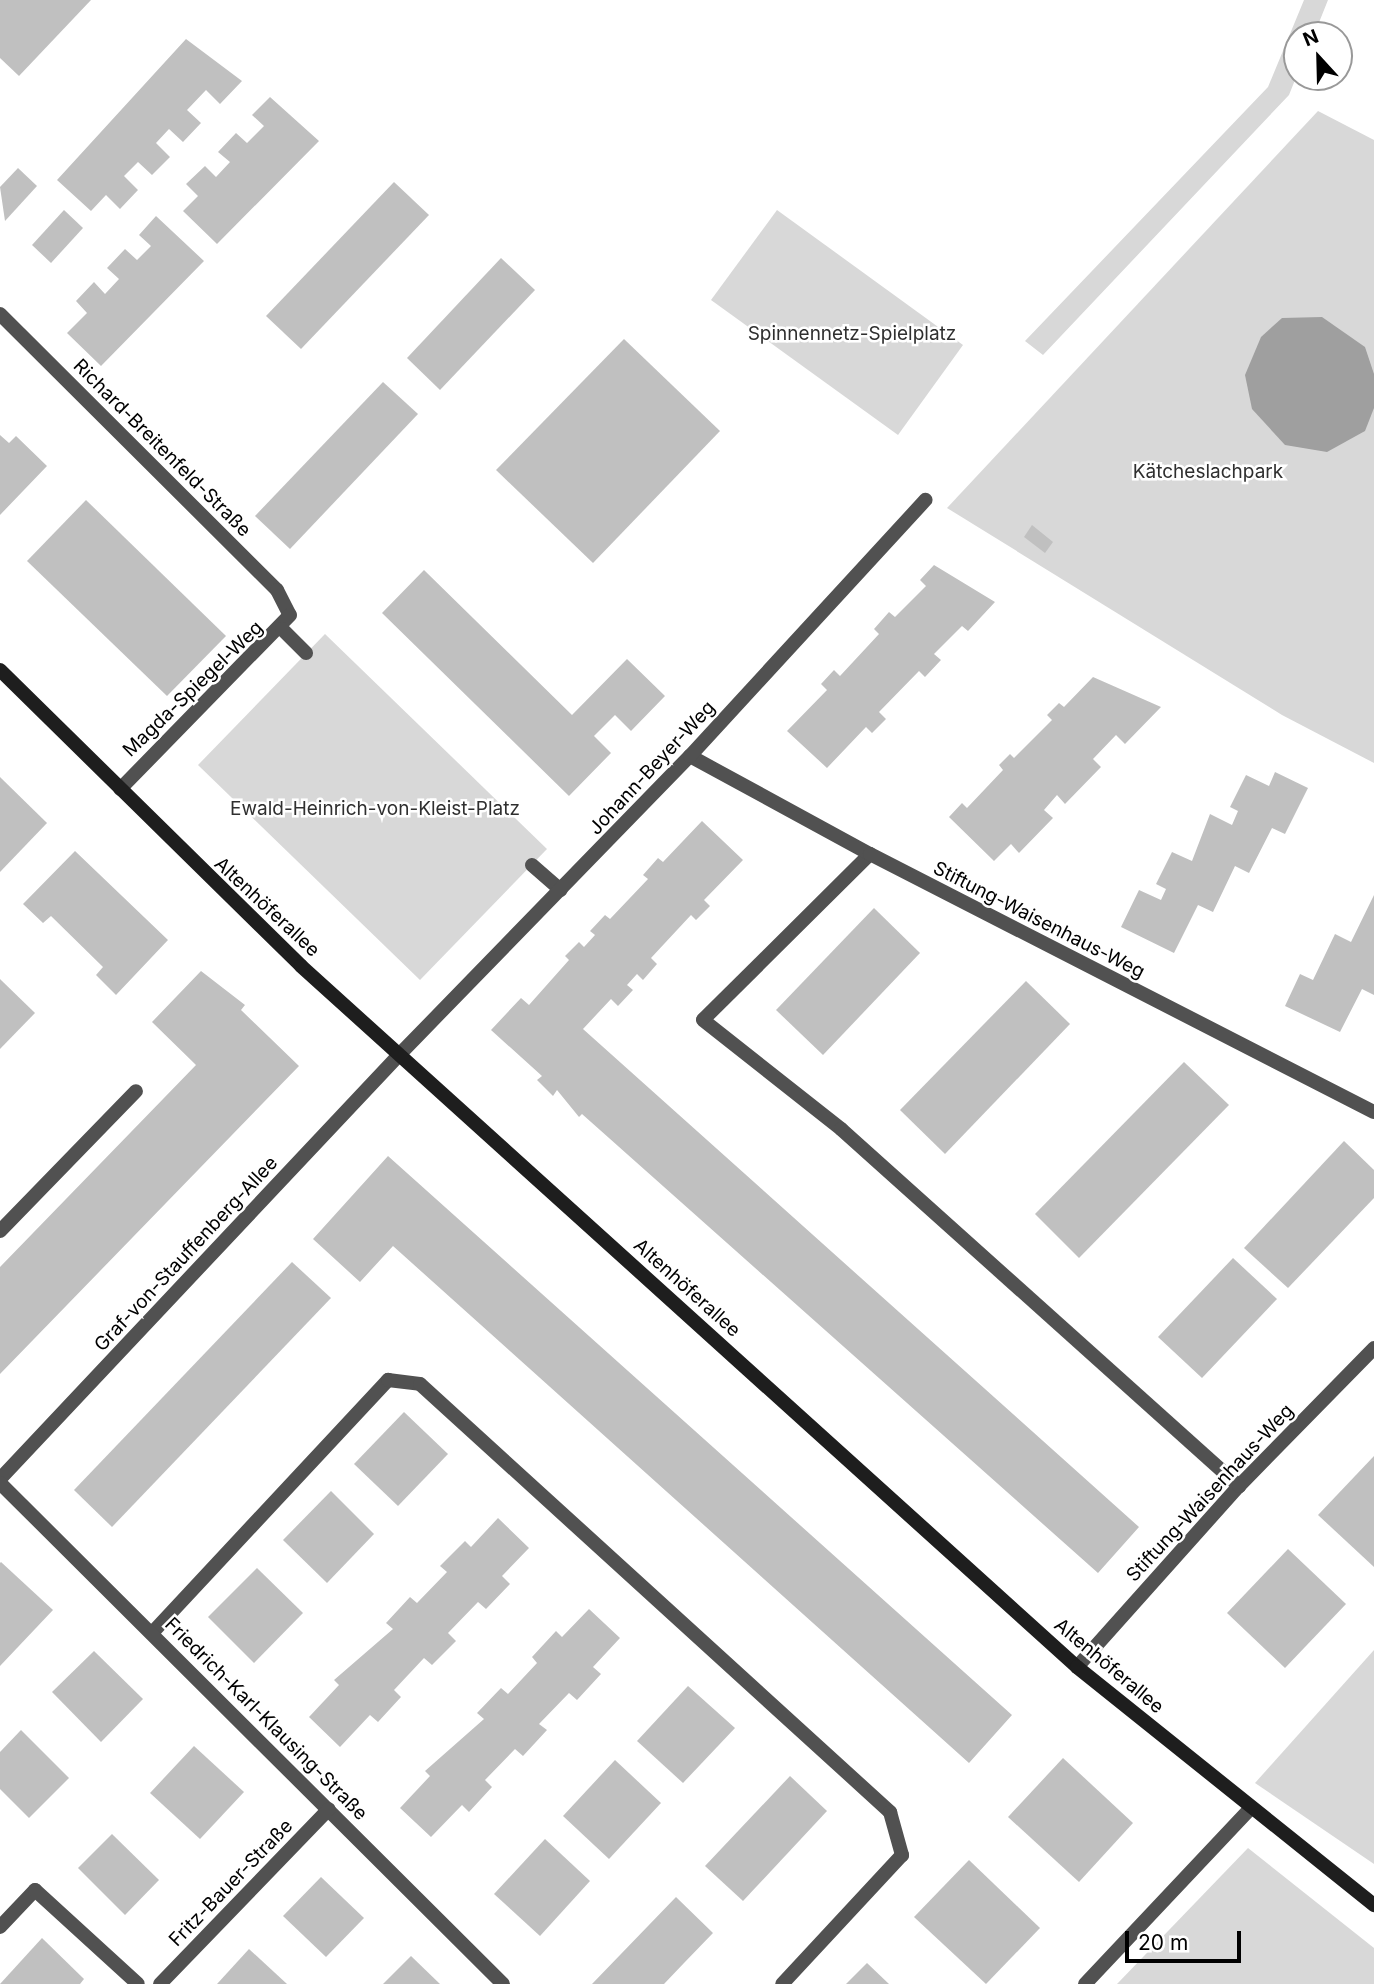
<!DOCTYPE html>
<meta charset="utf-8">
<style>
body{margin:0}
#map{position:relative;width:1374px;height:1984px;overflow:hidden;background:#fff;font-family:Inter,sans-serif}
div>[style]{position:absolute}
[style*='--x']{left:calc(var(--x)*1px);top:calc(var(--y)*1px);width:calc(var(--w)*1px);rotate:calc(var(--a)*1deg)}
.green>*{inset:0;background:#d8d8d8}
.water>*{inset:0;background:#9f9f9f}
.building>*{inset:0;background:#c0c0c0}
.lane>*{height:14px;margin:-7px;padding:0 7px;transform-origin:7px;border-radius:7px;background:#515151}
.street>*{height:14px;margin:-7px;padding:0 7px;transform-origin:7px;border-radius:7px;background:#515151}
.secondary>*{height:14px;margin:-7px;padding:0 7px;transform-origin:7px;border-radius:7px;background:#1e1e1e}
span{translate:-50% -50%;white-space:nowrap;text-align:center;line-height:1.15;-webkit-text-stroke:5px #fff;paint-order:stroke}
.park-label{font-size:19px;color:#2f2f2f}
.street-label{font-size:19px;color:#000}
.north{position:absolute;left:1283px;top:21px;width:70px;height:70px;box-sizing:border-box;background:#fff;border:2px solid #999;border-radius:50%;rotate:338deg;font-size:19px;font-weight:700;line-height:28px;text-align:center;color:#000}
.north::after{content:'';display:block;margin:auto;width:24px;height:32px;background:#000;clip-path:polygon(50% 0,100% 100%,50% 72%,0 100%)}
.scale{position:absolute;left:1125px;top:1931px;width:116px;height:32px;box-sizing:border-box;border:4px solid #000;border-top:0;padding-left:9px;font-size:21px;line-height:24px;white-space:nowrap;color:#000;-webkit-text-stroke:5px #fff;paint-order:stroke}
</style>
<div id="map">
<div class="green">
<i style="clip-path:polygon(1304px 0,1328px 0,1314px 35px,1297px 35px,1297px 75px,1289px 95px,1043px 355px,1025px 341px,1268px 87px)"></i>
<i style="clip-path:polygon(1318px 111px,1374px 140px,1374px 763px,1282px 715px,947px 508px)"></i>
<i style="clip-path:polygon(777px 210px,963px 345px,898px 435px,711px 300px)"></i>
<i style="clip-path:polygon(325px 634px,547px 849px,420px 980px,198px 765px)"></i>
<i style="clip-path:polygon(1374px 1650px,1374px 1864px,1255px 1783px)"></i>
<i style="clip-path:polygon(1248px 1848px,1374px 1948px,1374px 1984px,1117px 1984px)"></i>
</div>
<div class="water">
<i style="clip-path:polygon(1322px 317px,1365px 347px,1374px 374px,1374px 408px,1365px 431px,1327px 452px,1285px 445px,1252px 409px,1245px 375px,1261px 337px,1282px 318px)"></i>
</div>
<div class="building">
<i style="clip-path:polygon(0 0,91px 0,19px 76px,0 58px)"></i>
<i style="clip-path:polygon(186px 39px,242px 81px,220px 104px,206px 90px,187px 110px,201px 123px,183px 142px,169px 129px,156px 143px,170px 157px,152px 175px,138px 162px,124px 176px,138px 190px,120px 209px,106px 195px,91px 211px,57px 180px)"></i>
<i style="clip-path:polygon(270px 97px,319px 141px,217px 244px,183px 211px,198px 196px,186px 184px,205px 166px,216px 177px,230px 162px,218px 152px,236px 133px,247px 143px,264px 126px,252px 115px)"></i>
<i style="clip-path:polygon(18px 168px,37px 186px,5px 221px,0 187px)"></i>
<i style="clip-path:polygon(394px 182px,429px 215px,301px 349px,266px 316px)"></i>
<i style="clip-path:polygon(64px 210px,83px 228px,51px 263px,32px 245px)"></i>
<i style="clip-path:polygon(156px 216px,204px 261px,101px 366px,67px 333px,87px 313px,76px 301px,94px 282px,105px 294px,119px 279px,107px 268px,125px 249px,137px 260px,151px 246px,139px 235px)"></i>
<i style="clip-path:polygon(501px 258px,535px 290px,440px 390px,407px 358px)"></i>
<i style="clip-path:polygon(624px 339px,720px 431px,593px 563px,496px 470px)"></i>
<i style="clip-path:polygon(383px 382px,418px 414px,290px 549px,255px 516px)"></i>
<i style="clip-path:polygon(0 435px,9px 443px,16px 436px,47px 466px,0 515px)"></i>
<i style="clip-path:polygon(86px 500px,226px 636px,167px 696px,27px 561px)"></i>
<i style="clip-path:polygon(1032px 525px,1053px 542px,1045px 553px,1024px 537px)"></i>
<i style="clip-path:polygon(934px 565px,995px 602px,968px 631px,962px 626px,934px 654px,941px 660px,925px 677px,919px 671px,879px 712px,886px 719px,872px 733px,866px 727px,827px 768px,787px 731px,827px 690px,821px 684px,834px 670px,840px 676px,879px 634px,874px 629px,889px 612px,895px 617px,926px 586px,920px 580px)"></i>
<i style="clip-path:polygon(424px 570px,572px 715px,627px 659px,665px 696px,631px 731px,615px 715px,594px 736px,611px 753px,569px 796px,382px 613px)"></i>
<i style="clip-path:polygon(1093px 677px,1161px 707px,1125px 744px,1116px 735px,1093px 759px,1101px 767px,1065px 804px,1057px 795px,1044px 810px,1053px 818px,1019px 853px,1011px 844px,994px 861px,949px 817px,962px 803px,967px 808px,1003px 770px,999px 765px,1010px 754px,1014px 758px,1052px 720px,1047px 715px,1059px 703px,1064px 707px)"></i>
<i style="clip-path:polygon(1275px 772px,1308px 788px,1285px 834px,1272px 828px,1249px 873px,1235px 866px,1213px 912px,1198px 905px,1174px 953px,1121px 927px,1139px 890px,1161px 900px,1166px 889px,1156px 884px,1172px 852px,1192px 861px,1210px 814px,1232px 825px,1238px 811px,1230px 807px,1246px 775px,1269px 786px)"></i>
<i style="clip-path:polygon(0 777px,47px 823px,0 872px)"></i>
<i style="clip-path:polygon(702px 821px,743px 860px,704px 900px,710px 906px,696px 920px,691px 915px,651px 958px,657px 964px,643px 980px,637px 974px,627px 985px,633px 990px,618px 1006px,611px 999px,583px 1029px,1139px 1527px,1098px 1573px,582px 1114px,579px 1117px,557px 1090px,553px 1096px,537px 1080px,542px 1076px,491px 1030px,521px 998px,529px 1005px,569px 960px,565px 956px,579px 942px,584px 947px,595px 935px,590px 931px,605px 915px,610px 919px,648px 879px,643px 875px,658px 858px,663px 862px)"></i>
<i style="clip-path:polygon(75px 851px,168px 940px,116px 995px,96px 975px,103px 967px,51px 916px,43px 923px,23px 904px)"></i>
<i style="clip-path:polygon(1374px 895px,1374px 995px,1362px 989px,1340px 1032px,1285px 1006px,1300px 974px,1313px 980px,1335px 934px,1351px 942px)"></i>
<i style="clip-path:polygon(874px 908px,920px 953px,823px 1055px,776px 1010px)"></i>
<i style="clip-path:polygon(201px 971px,245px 1005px,241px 1010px,299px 1066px,0 1374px,0 1267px,196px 1065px,152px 1022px)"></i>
<i style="clip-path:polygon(0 979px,35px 1013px,0 1049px)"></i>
<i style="clip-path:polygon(1026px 981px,1070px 1024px,945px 1154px,900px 1110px)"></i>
<i style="clip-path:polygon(1184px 1062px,1229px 1105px,1079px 1258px,1035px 1214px)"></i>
<i style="clip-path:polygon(1344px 1141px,1374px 1170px,1374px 1198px,1288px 1288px,1244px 1248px)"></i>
<i style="clip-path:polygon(388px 1156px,1012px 1715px,969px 1763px,393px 1246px,360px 1282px,313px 1239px)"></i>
<i style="clip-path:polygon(1233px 1258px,1277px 1299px,1202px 1378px,1158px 1337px)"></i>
<i style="clip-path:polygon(292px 1262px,331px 1298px,112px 1527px,74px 1490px)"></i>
<i style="clip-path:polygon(404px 1412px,448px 1454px,398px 1506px,354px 1464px)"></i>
<i style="clip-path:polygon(1374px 1456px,1374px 1567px,1318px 1515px)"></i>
<i style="clip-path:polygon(331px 1491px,374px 1534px,327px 1583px,283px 1540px)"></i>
<i style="clip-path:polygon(498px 1518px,529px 1548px,502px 1576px,510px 1584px,486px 1609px,478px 1602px,448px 1633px,456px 1641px,432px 1665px,424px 1658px,394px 1690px,401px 1697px,378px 1722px,370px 1715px,340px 1747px,309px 1717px,339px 1685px,334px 1680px,393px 1629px,386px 1623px,410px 1597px,417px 1603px,447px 1572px,440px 1566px,465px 1541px,471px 1547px)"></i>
<i style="clip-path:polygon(1288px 1549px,1346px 1604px,1285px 1668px,1227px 1613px)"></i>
<i style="clip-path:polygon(1px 1562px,53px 1610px,0 1666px,0 1563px)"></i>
<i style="clip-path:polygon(257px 1568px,303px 1613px,254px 1663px,208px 1617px)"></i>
<i style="clip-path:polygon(589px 1609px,620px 1638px,593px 1667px,601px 1674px,577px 1700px,569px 1693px,539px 1724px,547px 1730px,523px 1756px,515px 1749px,485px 1780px,492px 1787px,469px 1812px,462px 1805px,431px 1837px,400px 1808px,430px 1776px,425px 1771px,484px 1719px,477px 1713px,501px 1688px,508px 1694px,537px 1663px,532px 1657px,556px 1631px,562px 1637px)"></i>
<i style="clip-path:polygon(94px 1651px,143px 1699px,101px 1742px,52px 1692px)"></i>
<i style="clip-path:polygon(688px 1686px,735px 1728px,683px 1783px,637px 1741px)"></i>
<i style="clip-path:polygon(21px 1730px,69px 1778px,29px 1818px,0 1789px,0 1752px)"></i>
<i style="clip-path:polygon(194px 1746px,244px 1792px,200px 1839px,150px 1793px)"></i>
<i style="clip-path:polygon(1063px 1758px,1133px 1823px,1079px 1882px,1008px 1817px)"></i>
<i style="clip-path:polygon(615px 1760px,661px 1803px,609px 1859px,563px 1816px)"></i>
<i style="clip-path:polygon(790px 1776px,827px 1811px,743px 1901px,705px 1866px)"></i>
<i style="clip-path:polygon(112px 1834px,159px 1880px,125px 1915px,78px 1868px)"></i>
<i style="clip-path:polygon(545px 1839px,590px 1881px,540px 1936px,494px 1894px)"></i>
<i style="clip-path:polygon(969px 1860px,1040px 1928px,986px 1984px,914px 1917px)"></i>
<i style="clip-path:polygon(321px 1877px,364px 1918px,326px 1957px,283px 1916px)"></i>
<i style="clip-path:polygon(676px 1897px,713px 1933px,684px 1963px,664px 1984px,592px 1984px)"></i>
<i style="clip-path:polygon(42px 1938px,84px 1979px,80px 1984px,0 1984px)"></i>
<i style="clip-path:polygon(249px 1949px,287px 1984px,217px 1984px)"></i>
<i style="clip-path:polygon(411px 1956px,440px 1984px,383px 1984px)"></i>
<i style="clip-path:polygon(867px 1963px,889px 1984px,846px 1984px)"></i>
</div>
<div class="lane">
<i style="--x:870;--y:854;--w:235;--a:135.2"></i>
<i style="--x:703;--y:1020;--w:176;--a:38.3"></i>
<i style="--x:841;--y:1129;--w:535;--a:41.89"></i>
<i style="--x:0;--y:1231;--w:195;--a:-45.8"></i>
<i style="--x:153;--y:1632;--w:345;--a:-47"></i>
<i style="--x:388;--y:1380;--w:32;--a:7"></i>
<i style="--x:420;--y:1384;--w:636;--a:42.32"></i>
<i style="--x:890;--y:1812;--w:45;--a:74.4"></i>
<i style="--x:902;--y:1855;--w:176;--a:132.9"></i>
</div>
<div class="street">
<i style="--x:0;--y:314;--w:391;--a:44.9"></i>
<i style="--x:277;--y:590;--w:28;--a:63"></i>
<i style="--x:290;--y:615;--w:243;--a:134.3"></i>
<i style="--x:282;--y:629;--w:34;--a:45"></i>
<i style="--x:690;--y:756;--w:205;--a:28.6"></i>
<i style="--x:870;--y:854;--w:566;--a:27.11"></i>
<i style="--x:532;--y:865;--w:38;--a:41"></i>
<i style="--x:0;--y:1479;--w:582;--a:-46.74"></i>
<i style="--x:399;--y:1055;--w:417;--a:-45.8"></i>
<i style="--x:690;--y:756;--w:348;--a:-47.4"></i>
<i style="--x:0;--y:1483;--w:710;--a:44.89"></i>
<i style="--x:1077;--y:1667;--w:243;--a:-48.2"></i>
<i style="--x:1239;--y:1486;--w:193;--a:-45.6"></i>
<i style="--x:0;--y:1927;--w:51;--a:-46.6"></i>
<i style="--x:35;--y:1890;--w:139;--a:42.4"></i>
<i style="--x:160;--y:1984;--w:243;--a:-46"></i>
<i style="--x:1085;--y:1984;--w:241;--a:-46.7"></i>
</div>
<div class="secondary">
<i style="--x:0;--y:670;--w:422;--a:44.5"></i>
<i style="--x:301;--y:966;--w:1046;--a:42.09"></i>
<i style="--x:1077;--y:1667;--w:381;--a:38.7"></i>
</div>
<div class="park-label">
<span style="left:852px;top:334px">Spinnennetz-Spielplatz</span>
<span style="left:1208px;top:472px">Kätcheslachpark</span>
<span style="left:375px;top:809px">Ewald-Heinrich-von-Kleist-Platz</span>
</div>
<div class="street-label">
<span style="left:162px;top:448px;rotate:45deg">Richard-Breitenfeld-Straße</span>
<span style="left:193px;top:689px;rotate:-44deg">Magda-Spiegel-Weg</span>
<span style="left:652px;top:768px;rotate:-47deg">Johann-Beyer-Weg</span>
<span style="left:267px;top:907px;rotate:43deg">Altenhöferallee</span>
<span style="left:1039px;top:920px;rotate:27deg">Stiftung-Waisenhaus-Weg</span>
<span style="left:186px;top:1254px;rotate:-47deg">Graf-von-Stauffenberg-Allee</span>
<span style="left:687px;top:1288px;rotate:42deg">Altenhöferallee</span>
<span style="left:1210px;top:1493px;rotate:-47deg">Stiftung-Waisenhaus-Weg</span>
<span style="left:1109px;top:1666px;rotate:40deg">Altenhöferallee</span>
<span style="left:266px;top:1719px;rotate:45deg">Friedrich-Karl-Klausing-Straße</span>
<span style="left:231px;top:1883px;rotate:-46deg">Fritz-Bauer-Straße</span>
</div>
<div class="north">N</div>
<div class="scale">20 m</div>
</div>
